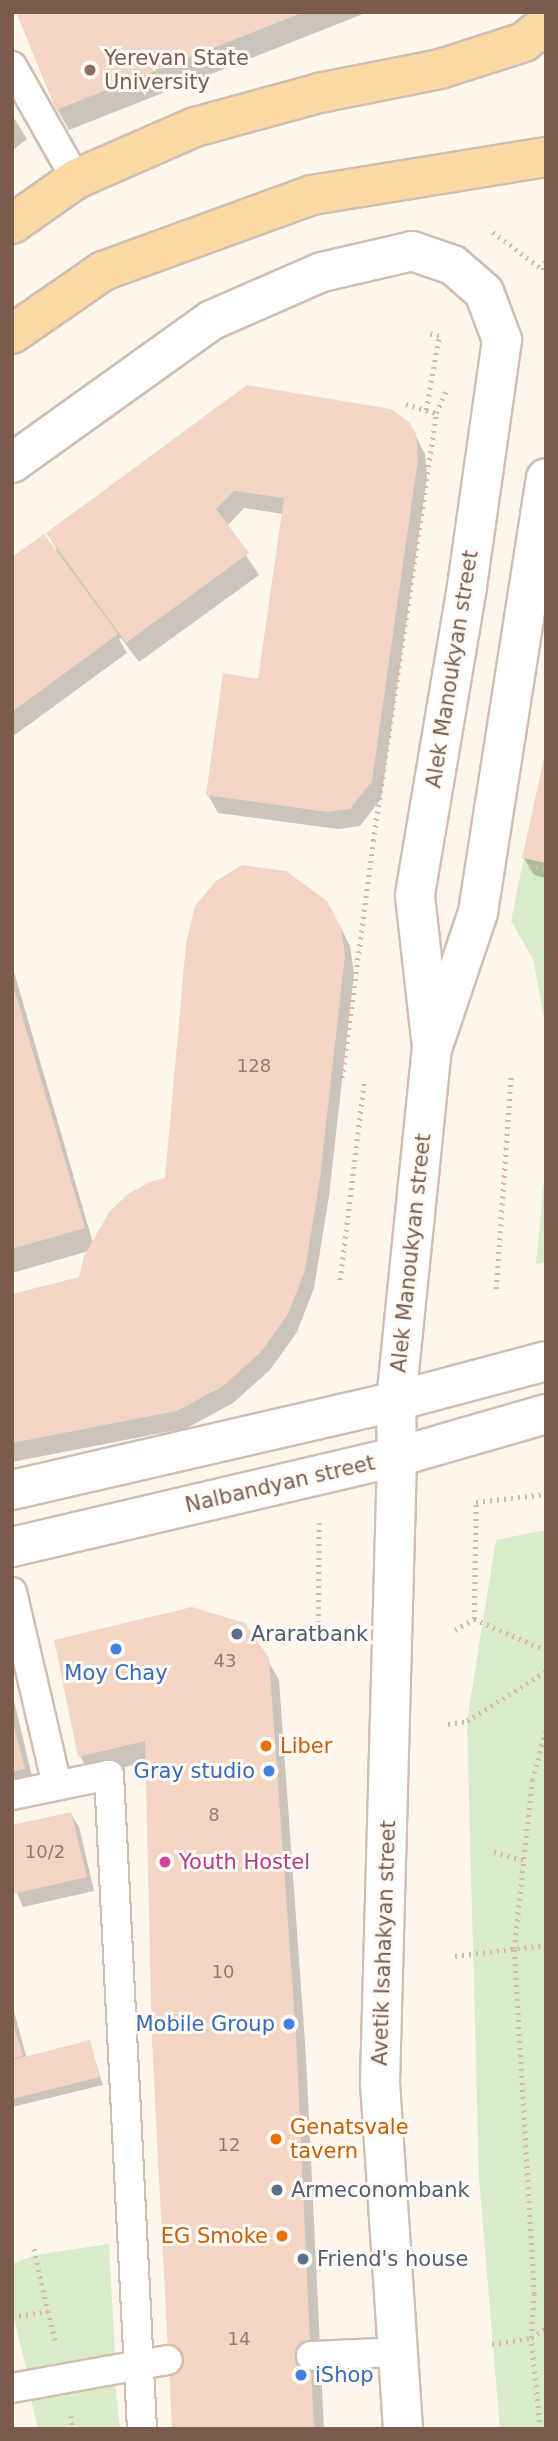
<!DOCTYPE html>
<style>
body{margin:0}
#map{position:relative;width:558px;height:2441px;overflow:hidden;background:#fdf6ec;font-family:"DejaVu Sans",sans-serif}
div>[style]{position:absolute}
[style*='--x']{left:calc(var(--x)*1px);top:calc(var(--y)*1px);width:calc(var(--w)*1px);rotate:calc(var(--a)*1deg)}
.green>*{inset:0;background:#d8ecc9}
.shadow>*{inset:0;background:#0003}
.building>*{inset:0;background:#f3d5c3}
.path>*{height:4.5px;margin-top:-2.25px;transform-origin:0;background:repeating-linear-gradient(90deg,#d9b8a5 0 2px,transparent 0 7px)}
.roads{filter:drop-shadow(2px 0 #d1beb0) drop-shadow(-2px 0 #d1beb0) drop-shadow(0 2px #d1beb0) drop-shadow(0 -2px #d1beb0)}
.service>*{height:28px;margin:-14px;padding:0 14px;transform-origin:14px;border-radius:14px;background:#fff}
.tertiary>*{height:38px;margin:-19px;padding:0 19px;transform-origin:19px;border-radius:19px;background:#fff}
.secondary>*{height:38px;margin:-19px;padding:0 19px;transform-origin:19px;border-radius:19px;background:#fff}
.primary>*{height:38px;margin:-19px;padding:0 19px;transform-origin:19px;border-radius:19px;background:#fbd9a5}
.dots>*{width:19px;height:19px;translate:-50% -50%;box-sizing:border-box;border:4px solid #fffaf3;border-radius:50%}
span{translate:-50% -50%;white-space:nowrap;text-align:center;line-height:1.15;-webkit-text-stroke:6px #fffaf3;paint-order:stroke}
.number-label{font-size:18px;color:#987a6a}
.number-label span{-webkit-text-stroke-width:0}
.education-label{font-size:21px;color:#785e54}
.left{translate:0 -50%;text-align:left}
.street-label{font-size:21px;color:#7a5c4d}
.service-label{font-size:21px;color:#4e5e75}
.shop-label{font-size:21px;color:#366cbe}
.right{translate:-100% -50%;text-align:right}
.food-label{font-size:21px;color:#c56008}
.hotel-label{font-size:21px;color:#b23c85}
.frame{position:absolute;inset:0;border:14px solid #7a5c4d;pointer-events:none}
</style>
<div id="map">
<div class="green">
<i style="clip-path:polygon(546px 747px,546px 1029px,533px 959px,511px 921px)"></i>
<i style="clip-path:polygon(546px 1161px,546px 1262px,536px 1264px)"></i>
<i style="clip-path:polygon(546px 1530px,546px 2429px,500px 2429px,479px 2177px,467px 1721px,496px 1540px)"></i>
<i style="clip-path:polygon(109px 2244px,115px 2356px,27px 2372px,12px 2310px,12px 2264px,35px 2255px)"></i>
<i style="clip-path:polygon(115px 2381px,120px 2429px,38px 2429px,30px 2396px)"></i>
</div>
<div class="shadow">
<i style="clip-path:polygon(18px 12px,368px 12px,69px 130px,57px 109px)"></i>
<i style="clip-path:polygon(12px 115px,27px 139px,12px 151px)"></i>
<i style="clip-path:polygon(409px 424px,425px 454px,427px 477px,381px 799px,360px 826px,338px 829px,218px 813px,208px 795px,259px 680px,283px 514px,244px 508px,227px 526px,259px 575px,139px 662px,121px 638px,119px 639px,127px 653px,12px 737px,12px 559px,57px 550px,48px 534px)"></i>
<i style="clip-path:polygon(546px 755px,546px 878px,534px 875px,524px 858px)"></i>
<i style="clip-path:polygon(337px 920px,350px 946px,354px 974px,329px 1196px,314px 1288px,297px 1332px,270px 1370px,233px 1403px,187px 1428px,12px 1462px,12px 1296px,80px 1278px,89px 1251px,12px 1273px,12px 965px,93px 1243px,167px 1179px)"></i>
<i style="clip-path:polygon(267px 1659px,279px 1680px,306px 2056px,324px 2429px,174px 2429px,147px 1762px,91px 1775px,80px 1756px)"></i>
<i style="clip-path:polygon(12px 1692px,35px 1789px,12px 1795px)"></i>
<i style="clip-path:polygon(71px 1814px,79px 1827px,94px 1891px,23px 1907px,12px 1881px,12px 1827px)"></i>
<i style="clip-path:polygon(12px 2004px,27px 2059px,89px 2042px,103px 2085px,12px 2107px)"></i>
</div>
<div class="building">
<i style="clip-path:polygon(16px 12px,304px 12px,56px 110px)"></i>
<i style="clip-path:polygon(247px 385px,391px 409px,410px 423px,416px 434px,418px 459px,372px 781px,350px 809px,327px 812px,206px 795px,223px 673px,258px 679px,284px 498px,234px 491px,216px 509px,249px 553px,126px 643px,46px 533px)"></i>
<i style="clip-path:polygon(44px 534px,118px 634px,12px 712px,12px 557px)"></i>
<i style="clip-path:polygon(546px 750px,546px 863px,522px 858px)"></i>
<i style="clip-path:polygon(242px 865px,286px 871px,327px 901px,341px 927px,345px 955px,320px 1178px,305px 1270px,288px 1314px,261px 1352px,223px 1386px,177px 1411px,12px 1443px,12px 1294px,79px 1277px,84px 1256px,109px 1212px,128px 1194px,150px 1182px,165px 1178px,186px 944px,195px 906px,216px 881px)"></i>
<i style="clip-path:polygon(12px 982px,85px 1228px,12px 1249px)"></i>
<i style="clip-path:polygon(192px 1607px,245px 1623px,269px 1658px,296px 2035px,314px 2429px,172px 2429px,152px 2042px,145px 1741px,78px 1757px,54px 1640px)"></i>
<i style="clip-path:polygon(12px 1719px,25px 1769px,12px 1772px)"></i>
<i style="clip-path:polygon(71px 1812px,87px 1877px,13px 1894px,12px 1825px)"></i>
<i style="clip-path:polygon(12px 2021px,23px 2056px,12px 2059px)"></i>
<i style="clip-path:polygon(90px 2040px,100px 2077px,12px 2099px,12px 2060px)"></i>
</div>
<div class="path">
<i style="--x:493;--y:232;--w:63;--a:37.2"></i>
<i style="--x:543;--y:270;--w:11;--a:-75"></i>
<i style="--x:406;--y:404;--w:31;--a:17"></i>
<i style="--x:426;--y:410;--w:75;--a:-80"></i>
<i style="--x:439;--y:336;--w:9;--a:-167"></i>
<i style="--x:529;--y:866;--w:17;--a:10"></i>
<i style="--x:342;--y:1078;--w:239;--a:-82.5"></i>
<i style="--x:373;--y:841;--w:433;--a:-81.6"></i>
<i style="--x:436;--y:413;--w:24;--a:-66"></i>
<i style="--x:545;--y:1082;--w:1;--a:0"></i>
<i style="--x:340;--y:1280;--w:199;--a:-83.1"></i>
<i style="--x:496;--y:1289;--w:214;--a:-86"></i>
<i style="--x:474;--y:1619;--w:117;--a:-89"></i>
<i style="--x:476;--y:1502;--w:70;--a:-6.5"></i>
<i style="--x:318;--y:1630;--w:107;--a:-89.5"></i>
<i style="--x:455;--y:1630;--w:22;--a:-30"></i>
<i style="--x:474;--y:1619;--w:78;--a:23.3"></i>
<i style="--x:448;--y:1724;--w:19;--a:-9"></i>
<i style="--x:467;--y:1721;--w:93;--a:-32.3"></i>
<i style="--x:494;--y:1852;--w:31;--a:15"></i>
<i style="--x:455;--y:1956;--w:92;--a:-6.9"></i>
<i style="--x:34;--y:2249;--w:64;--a:77.3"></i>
<i style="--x:12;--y:2317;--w:36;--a:-9"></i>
<i style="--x:48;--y:2311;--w:30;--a:76"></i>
<i style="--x:492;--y:2344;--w:39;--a:-9"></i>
<i style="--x:531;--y:2338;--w:18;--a:-34"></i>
<i style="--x:71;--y:2416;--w:13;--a:81"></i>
<i style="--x:540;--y:2429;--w:91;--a:-95.6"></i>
<i style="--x:531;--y:2338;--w:44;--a:-86.1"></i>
<i style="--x:534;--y:2294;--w:346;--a:-93.3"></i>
<i style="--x:514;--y:1949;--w:170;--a:-83.9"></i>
<i style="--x:532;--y:1780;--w:52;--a:-74.4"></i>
</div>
<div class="roads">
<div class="service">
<i style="--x:12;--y:66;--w:130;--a:60.5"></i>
<i style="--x:12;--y:1592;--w:198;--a:76.9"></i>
<i style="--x:12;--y:1795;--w:99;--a:-11.7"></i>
<i style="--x:109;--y:1775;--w:655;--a:87.11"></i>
<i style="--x:311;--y:2356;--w:88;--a:-2.6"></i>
<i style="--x:12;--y:2388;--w:158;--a:-10.2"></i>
</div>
<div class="tertiary">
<i style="--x:12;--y:463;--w:246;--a:-35.6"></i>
<i style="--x:212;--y:320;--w:120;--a:-23.6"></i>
<i style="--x:322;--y:272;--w:92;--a:-13.1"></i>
<i style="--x:412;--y:251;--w:43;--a:18.9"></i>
<i style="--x:453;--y:265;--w:41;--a:41.1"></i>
<i style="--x:484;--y:292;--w:51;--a:69.4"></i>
<i style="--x:502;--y:340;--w:249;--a:98.1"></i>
<i style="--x:467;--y:587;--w:313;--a:99.6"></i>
<i style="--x:415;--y:896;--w:144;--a:83.6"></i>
<i style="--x:403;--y:2429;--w:348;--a:-93.8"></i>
<i style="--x:380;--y:2082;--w:625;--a:-88.44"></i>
<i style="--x:397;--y:1457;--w:56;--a:-91"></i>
<i style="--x:396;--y:1401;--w:354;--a:-84.2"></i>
<i style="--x:432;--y:1049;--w:145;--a:-71.4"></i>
<i style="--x:478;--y:912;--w:439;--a:-81.1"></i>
</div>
<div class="secondary">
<i style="--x:12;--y:1490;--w:394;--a:-13"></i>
<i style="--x:396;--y:1401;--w:155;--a:-14.9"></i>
<i style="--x:12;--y:1547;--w:395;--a:-13.2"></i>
<i style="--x:397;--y:1457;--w:155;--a:-16.1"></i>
</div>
<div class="primary">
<i style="--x:12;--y:224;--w:78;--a:-35.1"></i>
<i style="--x:76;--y:179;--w:130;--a:-23.6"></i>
<i style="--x:195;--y:127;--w:129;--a:-15.3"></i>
<i style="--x:319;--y:93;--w:123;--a:-11.2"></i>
<i style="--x:440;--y:69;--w:88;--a:-17.8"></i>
<i style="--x:524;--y:42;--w:28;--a:-39"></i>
<i style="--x:12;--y:334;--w:111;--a:-34.7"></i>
<i style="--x:103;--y:271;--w:222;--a:-20"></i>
<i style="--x:312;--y:195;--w:237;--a:-9.2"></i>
</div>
</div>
<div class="dots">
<i style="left:90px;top:70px;background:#8d6e63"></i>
<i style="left:237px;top:1634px;background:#5c6f8a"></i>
<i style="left:116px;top:1649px;background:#3f7fe0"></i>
<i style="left:266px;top:1746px;background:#e8710a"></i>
<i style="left:269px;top:1771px;background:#3f7fe0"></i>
<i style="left:165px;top:1862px;background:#d1479c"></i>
<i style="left:289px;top:2024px;background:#3f7fe0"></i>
<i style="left:276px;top:2139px;background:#e8710a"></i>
<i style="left:277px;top:2190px;background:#5c6f8a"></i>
<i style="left:282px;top:2236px;background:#e8710a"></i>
<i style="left:303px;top:2259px;background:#5c6f8a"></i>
<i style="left:301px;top:2375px;background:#3f7fe0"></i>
</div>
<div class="number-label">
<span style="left:254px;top:1066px">128</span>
<span style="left:225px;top:1661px">43</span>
<span style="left:214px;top:1815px">8</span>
<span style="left:45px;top:1852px">10/2</span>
<span style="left:223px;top:1972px">10</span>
<span style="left:229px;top:2145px">12</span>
<span style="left:239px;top:2339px">14</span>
</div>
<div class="education-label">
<span class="left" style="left:104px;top:70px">Yerevan State<br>University</span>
</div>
<div class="street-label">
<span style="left:452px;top:669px;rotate:-81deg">Alek Manoukyan street</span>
<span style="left:411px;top:1253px;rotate:-84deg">Alek Manoukyan street</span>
<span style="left:280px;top:1484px;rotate:-13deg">Nalbandyan street</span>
<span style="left:384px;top:1943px;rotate:-88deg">Avetik Isahakyan street</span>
</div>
<div class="service-label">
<span class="left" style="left:251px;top:1634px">Araratbank</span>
<span class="left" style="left:291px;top:2190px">Armeconombank</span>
<span class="left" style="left:317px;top:2259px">Friend's house</span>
</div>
<div class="shop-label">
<span style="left:116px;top:1673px">Moy Chay</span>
<span class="right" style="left:255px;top:1771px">Gray studio</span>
<span class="right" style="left:275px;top:2024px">Mobile Group</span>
<span class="left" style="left:315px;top:2375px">iShop</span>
</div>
<div class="food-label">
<span class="left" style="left:280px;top:1746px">Liber</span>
<span class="left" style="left:290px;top:2139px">Genatsvale<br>tavern</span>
<span class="right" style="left:268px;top:2236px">EG Smoke</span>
</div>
<div class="hotel-label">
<span class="left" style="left:179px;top:1862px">Youth Hostel</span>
</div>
<div class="frame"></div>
</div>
